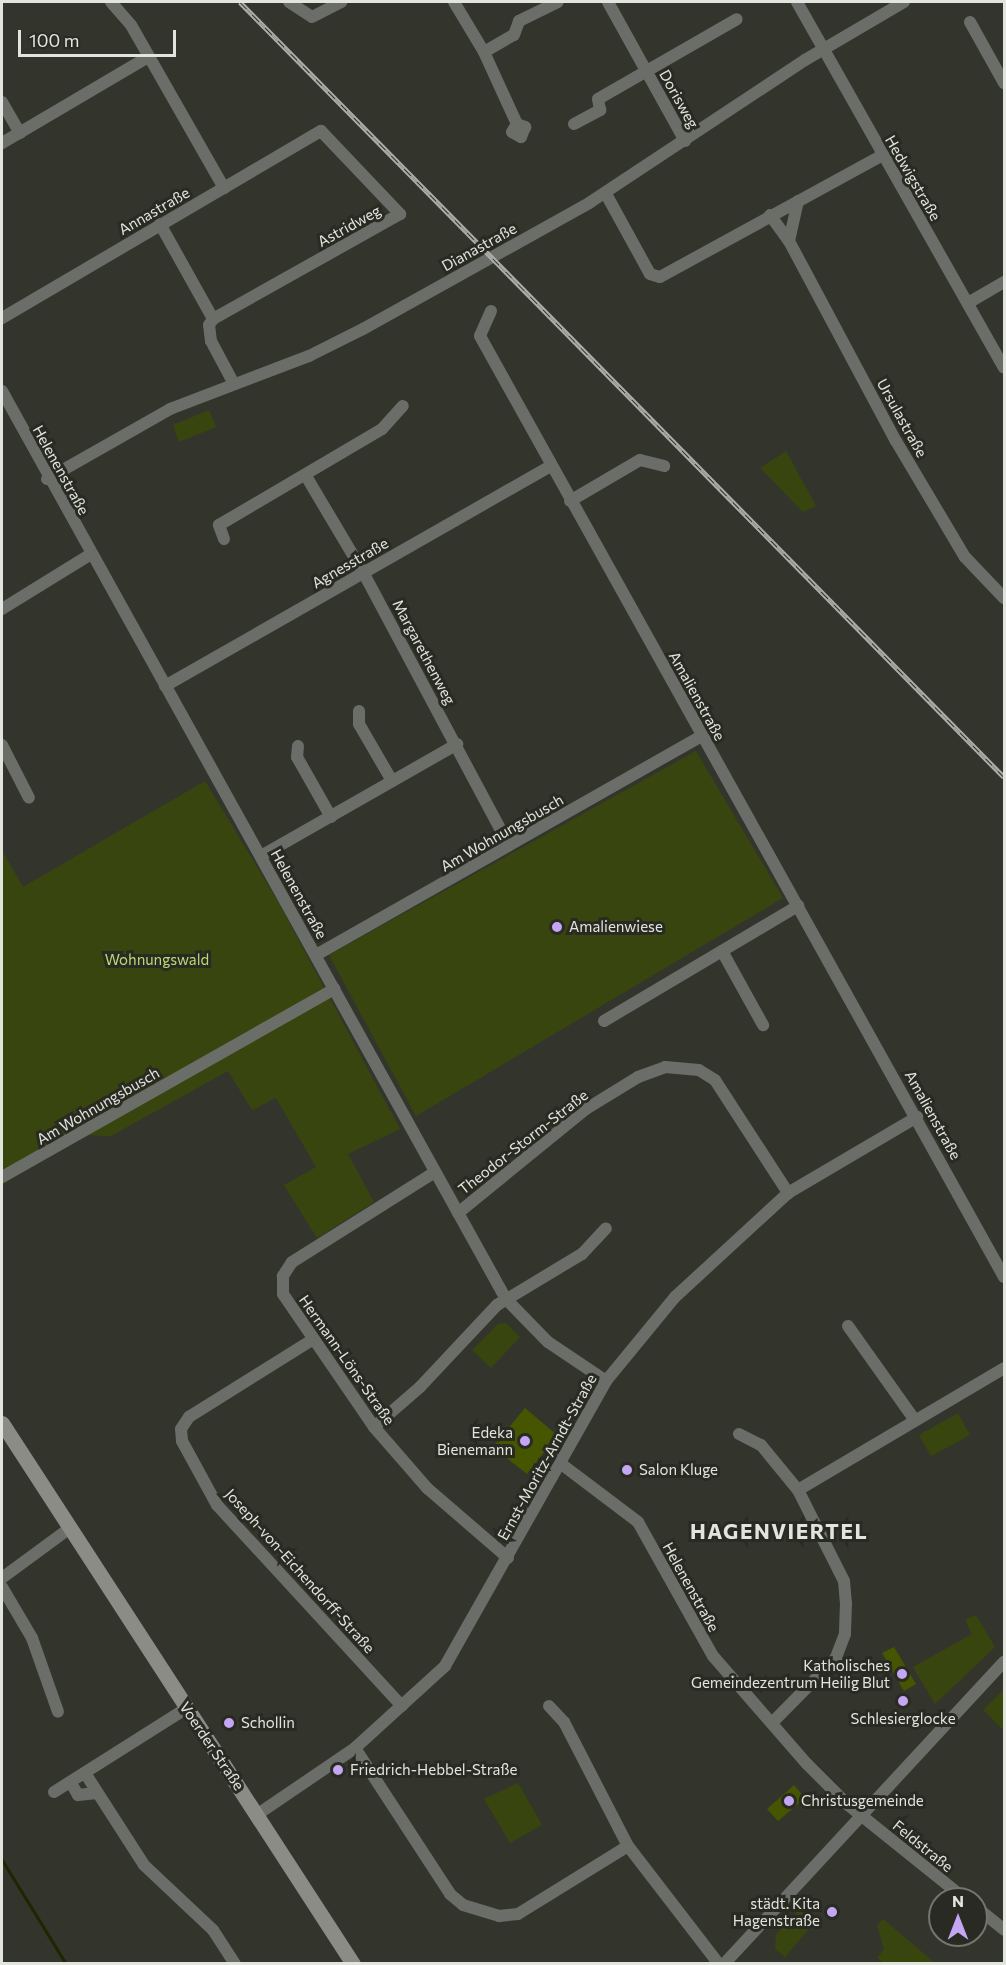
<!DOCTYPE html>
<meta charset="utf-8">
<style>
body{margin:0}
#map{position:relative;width:1006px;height:1965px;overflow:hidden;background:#33352d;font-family:Commissioner,sans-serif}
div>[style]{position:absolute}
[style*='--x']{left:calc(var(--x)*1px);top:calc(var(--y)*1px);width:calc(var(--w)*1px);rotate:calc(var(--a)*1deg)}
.green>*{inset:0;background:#39450f}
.stream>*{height:3px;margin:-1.5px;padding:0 1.5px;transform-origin:1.5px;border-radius:1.5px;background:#1e2600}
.building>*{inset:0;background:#465500}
.street>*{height:12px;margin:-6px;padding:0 6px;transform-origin:6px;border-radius:6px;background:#6b6d68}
.secondary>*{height:15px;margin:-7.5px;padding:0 7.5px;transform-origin:7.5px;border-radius:7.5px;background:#8a8c85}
.rail>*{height:5px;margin-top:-2.5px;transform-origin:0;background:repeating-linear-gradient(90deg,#292b23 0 9px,#acaea7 0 18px);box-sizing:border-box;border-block:2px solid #acaea7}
.dots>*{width:16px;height:16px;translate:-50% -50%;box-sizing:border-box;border:3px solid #292b23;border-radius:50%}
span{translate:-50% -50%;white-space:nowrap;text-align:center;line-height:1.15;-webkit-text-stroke:6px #292b23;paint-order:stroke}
.street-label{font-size:15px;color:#e2e4de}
.poi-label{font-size:15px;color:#e2e4de}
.left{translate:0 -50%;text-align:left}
.right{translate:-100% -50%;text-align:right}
.park-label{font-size:15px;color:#bfd873}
.district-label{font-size:21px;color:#e2e4de;font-weight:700;letter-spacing:1.5px}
.frame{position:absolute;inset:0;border:3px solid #e2e4de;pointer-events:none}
.north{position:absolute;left:928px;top:1887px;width:60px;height:60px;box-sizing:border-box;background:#292b23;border:2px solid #73756e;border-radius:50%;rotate:0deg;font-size:16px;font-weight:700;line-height:24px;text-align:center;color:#e2e4de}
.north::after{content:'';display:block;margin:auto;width:21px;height:27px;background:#c3a7f2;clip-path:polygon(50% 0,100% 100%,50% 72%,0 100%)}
.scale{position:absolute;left:18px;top:30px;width:158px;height:27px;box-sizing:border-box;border:3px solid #e2e4de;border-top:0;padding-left:8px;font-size:18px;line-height:21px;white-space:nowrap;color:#e2e4de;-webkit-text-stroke:4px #292b23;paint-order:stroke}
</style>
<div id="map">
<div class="green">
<i style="clip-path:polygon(209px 410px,216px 427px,179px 442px,173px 425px)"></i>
<i style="clip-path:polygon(786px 451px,816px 506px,803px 512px,760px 468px)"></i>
<i style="clip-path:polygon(696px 751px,783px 898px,416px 1116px,329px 955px)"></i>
<i style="clip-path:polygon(205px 781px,277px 900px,400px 1129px,348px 1154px,374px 1202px,317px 1238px,284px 1185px,316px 1167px,276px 1098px,252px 1110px,228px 1071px,111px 1136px,82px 1135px,2px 1185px,2px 850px,23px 887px)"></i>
<i style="clip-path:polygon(506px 1323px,520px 1337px,491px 1368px,472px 1350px,498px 1324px)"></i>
<i style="clip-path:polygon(958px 1413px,970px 1435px,931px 1456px,919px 1435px)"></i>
<i style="clip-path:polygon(976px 1615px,995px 1647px,935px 1704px,913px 1667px,972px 1634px,965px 1620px)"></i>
<i style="clip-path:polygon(1004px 1689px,1004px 1731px,983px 1710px)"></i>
<i style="clip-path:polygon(518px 1783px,542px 1825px,510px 1843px,484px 1799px)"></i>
<i style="clip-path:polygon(799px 1910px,814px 1923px,785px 1957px,775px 1949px,776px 1934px)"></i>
<i style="clip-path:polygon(883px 1919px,935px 1963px,884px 1963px,877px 1958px,884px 1949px,877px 1925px)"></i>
</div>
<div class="stream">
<i style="--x:2;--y:1860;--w:122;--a:58.4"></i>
</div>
<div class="building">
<i style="clip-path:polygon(525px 1408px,557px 1435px,527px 1474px,493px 1447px)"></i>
<i style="clip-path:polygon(894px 1647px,916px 1684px,904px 1691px,882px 1653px)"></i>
<i style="clip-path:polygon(794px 1785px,805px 1798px,778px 1821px,767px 1809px)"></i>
</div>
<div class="street">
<i style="--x:111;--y:2;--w:30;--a:49"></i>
<i style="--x:131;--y:25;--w:188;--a:60.3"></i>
<i style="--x:289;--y:2;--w:27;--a:33"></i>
<i style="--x:312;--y:17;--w:33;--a:-27"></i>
<i style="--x:454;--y:2;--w:58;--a:59"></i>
<i style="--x:484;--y:52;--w:79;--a:65.4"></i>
<i style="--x:517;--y:124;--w:9;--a:21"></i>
<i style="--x:525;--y:127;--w:11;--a:112"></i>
<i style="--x:521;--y:137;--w:10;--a:-151"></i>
<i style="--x:512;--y:132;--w:9;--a:-58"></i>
<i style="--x:608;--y:2;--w:159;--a:61"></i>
<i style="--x:797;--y:2;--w:420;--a:60.5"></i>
<i style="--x:970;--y:22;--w:70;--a:60.9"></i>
<i style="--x:484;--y:52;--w:34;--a:-30"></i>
<i style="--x:514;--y:35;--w:15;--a:-70"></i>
<i style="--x:519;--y:21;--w:43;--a:-26"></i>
<i style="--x:2;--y:102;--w:36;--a:60"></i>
<i style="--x:574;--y:124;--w:30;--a:-28"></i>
<i style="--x:600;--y:110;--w:11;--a:-100"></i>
<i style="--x:598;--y:99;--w:160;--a:-29.9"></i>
<i style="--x:2;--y:143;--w:169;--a:-30.5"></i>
<i style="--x:606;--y:194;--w:91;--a:61.2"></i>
<i style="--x:650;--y:274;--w:10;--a:17"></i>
<i style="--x:660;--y:277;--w:254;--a:-28.7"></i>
<i style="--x:770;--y:215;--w:32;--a:54"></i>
<i style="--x:789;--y:241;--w:227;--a:61.9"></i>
<i style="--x:896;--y:441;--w:135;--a:59.3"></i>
<i style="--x:965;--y:557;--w:57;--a:46.4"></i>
<i style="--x:160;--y:224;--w:109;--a:60.8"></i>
<i style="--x:789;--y:241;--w:41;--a:-77.3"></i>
<i style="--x:968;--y:303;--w:42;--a:-30.3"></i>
<i style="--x:491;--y:311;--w:27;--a:114"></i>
<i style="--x:480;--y:336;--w:1077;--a:60.89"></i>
<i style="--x:2;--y:318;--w:370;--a:-30.4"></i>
<i style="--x:321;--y:131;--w:115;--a:46.4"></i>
<i style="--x:400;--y:214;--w:214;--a:150.7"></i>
<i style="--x:213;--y:319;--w:7;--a:124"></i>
<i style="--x:209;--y:325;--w:16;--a:83"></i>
<i style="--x:211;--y:341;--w:49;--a:61.9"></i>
<i style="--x:2;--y:391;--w:1038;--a:60.97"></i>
<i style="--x:506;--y:1299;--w:60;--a:45.7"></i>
<i style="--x:548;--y:1342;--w:70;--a:33.9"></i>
<i style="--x:306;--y:476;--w:112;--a:59.3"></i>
<i style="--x:363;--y:572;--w:310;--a:61.9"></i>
<i style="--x:47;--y:479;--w:142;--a:-29.6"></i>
<i style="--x:170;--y:409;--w:149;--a:-20.9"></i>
<i style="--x:309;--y:356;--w:60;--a:-26.6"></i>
<i style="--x:363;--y:329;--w:259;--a:-29.1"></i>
<i style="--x:589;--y:203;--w:259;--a:-33.5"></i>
<i style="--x:805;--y:60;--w:115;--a:-30.4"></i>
<i style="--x:570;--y:501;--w:81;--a:-30.4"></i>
<i style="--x:640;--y:460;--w:25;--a:14"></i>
<i style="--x:224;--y:539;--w:15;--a:-110"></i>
<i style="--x:219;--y:525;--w:189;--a:-30.5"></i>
<i style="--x:382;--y:429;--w:31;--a:-48"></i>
<i style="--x:2;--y:609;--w:105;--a:-31.7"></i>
<i style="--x:165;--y:686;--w:444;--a:-29.7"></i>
<i style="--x:359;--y:711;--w:13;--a:90"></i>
<i style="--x:359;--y:724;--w:66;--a:59.9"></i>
<i style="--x:2;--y:745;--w:59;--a:63"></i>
<i style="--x:298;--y:746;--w:11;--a:95"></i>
<i style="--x:297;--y:757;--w:69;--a:60.5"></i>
<i style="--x:261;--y:856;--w:226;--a:-29.7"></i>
<i style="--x:722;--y:951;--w:85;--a:61"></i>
<i style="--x:316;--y:955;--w:444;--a:-29.6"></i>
<i style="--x:604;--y:1021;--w:226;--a:-30.7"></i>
<i style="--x:435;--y:1172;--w:169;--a:147.8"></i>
<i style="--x:292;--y:1262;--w:17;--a:123"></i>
<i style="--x:283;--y:1276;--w:18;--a:90"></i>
<i style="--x:283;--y:1294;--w:161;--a:55.6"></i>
<i style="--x:374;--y:1427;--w:81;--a:49"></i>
<i style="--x:427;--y:1488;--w:107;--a:40.8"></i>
<i style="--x:2;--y:1177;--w:382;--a:-29.5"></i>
<i style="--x:458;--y:1213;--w:165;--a:-39.1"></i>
<i style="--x:586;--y:1109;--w:61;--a:-31.6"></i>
<i style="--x:638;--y:1077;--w:29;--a:-20"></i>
<i style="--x:665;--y:1067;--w:34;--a:5"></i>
<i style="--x:699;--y:1070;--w:19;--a:32"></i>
<i style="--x:715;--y:1080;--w:135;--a:57.1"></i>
<i style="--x:848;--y:1326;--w:114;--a:54.6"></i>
<i style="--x:312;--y:1340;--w:145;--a:148"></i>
<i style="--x:189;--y:1417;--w:14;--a:124"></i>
<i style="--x:181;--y:1429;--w:12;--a:85"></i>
<i style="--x:182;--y:1441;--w:73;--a:61.3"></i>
<i style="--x:217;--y:1505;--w:273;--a:47.4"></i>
<i style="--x:374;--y:1427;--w:61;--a:-41"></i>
<i style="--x:420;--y:1387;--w:112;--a:-46.8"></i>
<i style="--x:497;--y:1305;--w:99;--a:-31"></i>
<i style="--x:582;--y:1254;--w:35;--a:-47"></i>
<i style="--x:739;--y:1434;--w:25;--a:27"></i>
<i style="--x:761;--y:1445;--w:58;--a:50.6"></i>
<i style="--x:798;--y:1490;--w:102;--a:63.2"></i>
<i style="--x:844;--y:1581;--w:22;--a:85"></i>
<i style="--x:846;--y:1603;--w:31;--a:92"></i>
<i style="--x:845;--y:1634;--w:26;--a:111"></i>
<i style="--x:836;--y:1658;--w:91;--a:134.6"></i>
<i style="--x:560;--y:1463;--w:98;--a:37.1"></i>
<i style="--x:638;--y:1522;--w:154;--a:60.8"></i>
<i style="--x:713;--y:1656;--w:143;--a:49"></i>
<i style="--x:807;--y:1764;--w:57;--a:45"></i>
<i style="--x:847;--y:1804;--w:151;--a:38.8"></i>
<i style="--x:798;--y:1490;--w:239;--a:-30.6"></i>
<i style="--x:2;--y:1578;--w:84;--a:-36.3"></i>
<i style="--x:2;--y:1587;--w:59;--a:59.5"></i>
<i style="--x:32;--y:1638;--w:78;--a:70.6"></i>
<i style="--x:549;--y:1706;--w:22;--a:47"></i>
<i style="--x:564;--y:1722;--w:140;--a:62.7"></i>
<i style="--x:628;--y:1846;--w:149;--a:52.4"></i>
<i style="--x:355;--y:1748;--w:174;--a:56.9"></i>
<i style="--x:450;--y:1894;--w:17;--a:40"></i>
<i style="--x:463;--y:1905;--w:38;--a:17"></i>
<i style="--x:499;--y:1916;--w:19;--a:-6"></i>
<i style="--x:518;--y:1914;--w:129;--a:-31.7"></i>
<i style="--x:85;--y:1773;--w:109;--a:57.3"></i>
<i style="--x:144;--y:1865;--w:95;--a:43.3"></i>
<i style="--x:213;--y:1930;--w:40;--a:57.1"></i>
<i style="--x:71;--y:1783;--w:14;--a:60"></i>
<i style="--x:78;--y:1795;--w:19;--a:-6"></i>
<i style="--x:54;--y:1792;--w:157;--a:-32.3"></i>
<i style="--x:258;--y:1814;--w:117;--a:-34.2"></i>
<i style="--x:355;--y:1748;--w:122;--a:-42.3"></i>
<i style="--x:445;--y:1666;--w:327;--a:-60.5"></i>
<i style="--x:606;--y:1381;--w:109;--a:-50.6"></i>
<i style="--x:675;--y:1297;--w:154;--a:-42.6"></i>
<i style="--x:788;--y:1193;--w:150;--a:-30.5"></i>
<i style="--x:976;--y:1907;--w:36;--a:39"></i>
<i style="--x:724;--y:1964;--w:412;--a:-47.2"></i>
</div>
<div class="secondary">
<i style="--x:2;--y:1423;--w:645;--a:57.02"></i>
</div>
<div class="rail">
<i style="--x:240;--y:2;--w:1088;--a:45.41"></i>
</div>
<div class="dots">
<i style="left:557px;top:927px;background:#c3a7f2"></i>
<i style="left:525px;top:1441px;background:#c3a7f2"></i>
<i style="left:627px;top:1470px;background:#c3a7f2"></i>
<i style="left:902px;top:1674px;background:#c3a7f2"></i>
<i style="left:903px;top:1701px;background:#c3a7f2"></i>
<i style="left:229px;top:1723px;background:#c3a7f2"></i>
<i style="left:338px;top:1770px;background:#c3a7f2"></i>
<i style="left:789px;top:1801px;background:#c3a7f2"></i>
<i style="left:832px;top:1912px;background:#c3a7f2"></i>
</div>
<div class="street-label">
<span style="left:679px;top:99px;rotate:61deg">Dorisweg</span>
<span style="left:913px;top:178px;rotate:60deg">Hedwigstraße</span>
<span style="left:154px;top:211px;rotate:-30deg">Annastraße</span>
<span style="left:349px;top:226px;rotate:-29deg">Astridweg</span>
<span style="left:479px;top:247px;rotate:-29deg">Dianastraße</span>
<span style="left:902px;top:418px;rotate:61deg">Ursulastraße</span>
<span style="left:61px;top:470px;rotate:61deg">Helenenstraße</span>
<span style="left:350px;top:563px;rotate:-30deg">Agnesstraße</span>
<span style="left:424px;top:652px;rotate:62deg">Margarethenweg</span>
<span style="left:697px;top:696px;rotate:61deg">Amalienstraße</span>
<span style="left:502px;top:833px;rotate:-30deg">Am Wohnungsbusch</span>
<span style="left:299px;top:894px;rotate:61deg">Helenenstraße</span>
<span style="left:98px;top:1106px;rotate:-30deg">Am Wohnungsbusch</span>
<span style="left:933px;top:1115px;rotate:61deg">Amalienstraße</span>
<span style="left:523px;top:1142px;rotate:-38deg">Theodor-Storm-Straße</span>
<span style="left:347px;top:1360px;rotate:55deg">Hermann-Löns-Straße</span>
<span style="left:547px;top:1457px;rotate:-61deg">Ernst-Moritz-Arndt-Straße</span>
<span style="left:300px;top:1571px;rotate:48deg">Joseph-von-Eichendorff-Straße</span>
<span style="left:691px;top:1587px;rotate:61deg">Helenenstraße</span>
<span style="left:212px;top:1746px;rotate:56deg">Voerder Straße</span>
<span style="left:923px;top:1846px;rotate:39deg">Feldstraße</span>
</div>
<div class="poi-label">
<span class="left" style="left:569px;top:927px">Amalienwiese</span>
<span class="right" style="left:513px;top:1441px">Edeka<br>Bienemann</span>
<span class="left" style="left:639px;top:1470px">Salon Kluge</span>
<span class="right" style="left:890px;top:1674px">Katholisches<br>Gemeindezentrum Heilig Blut</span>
<span style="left:903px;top:1719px">Schlesierglocke</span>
<span class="left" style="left:241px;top:1723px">Schollin</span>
<span class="left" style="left:350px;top:1770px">Friedrich-Hebbel-Straße</span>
<span class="left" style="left:801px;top:1801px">Christusgemeinde</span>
<span class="right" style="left:820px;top:1912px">städt. Kita<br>Hagenstraße</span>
</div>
<div class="park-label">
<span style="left:157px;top:960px">Wohnungswald</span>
</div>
<div class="district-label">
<span style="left:779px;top:1531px">HAGENVIERTEL</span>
</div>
<div class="frame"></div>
<div class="north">N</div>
<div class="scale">100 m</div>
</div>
